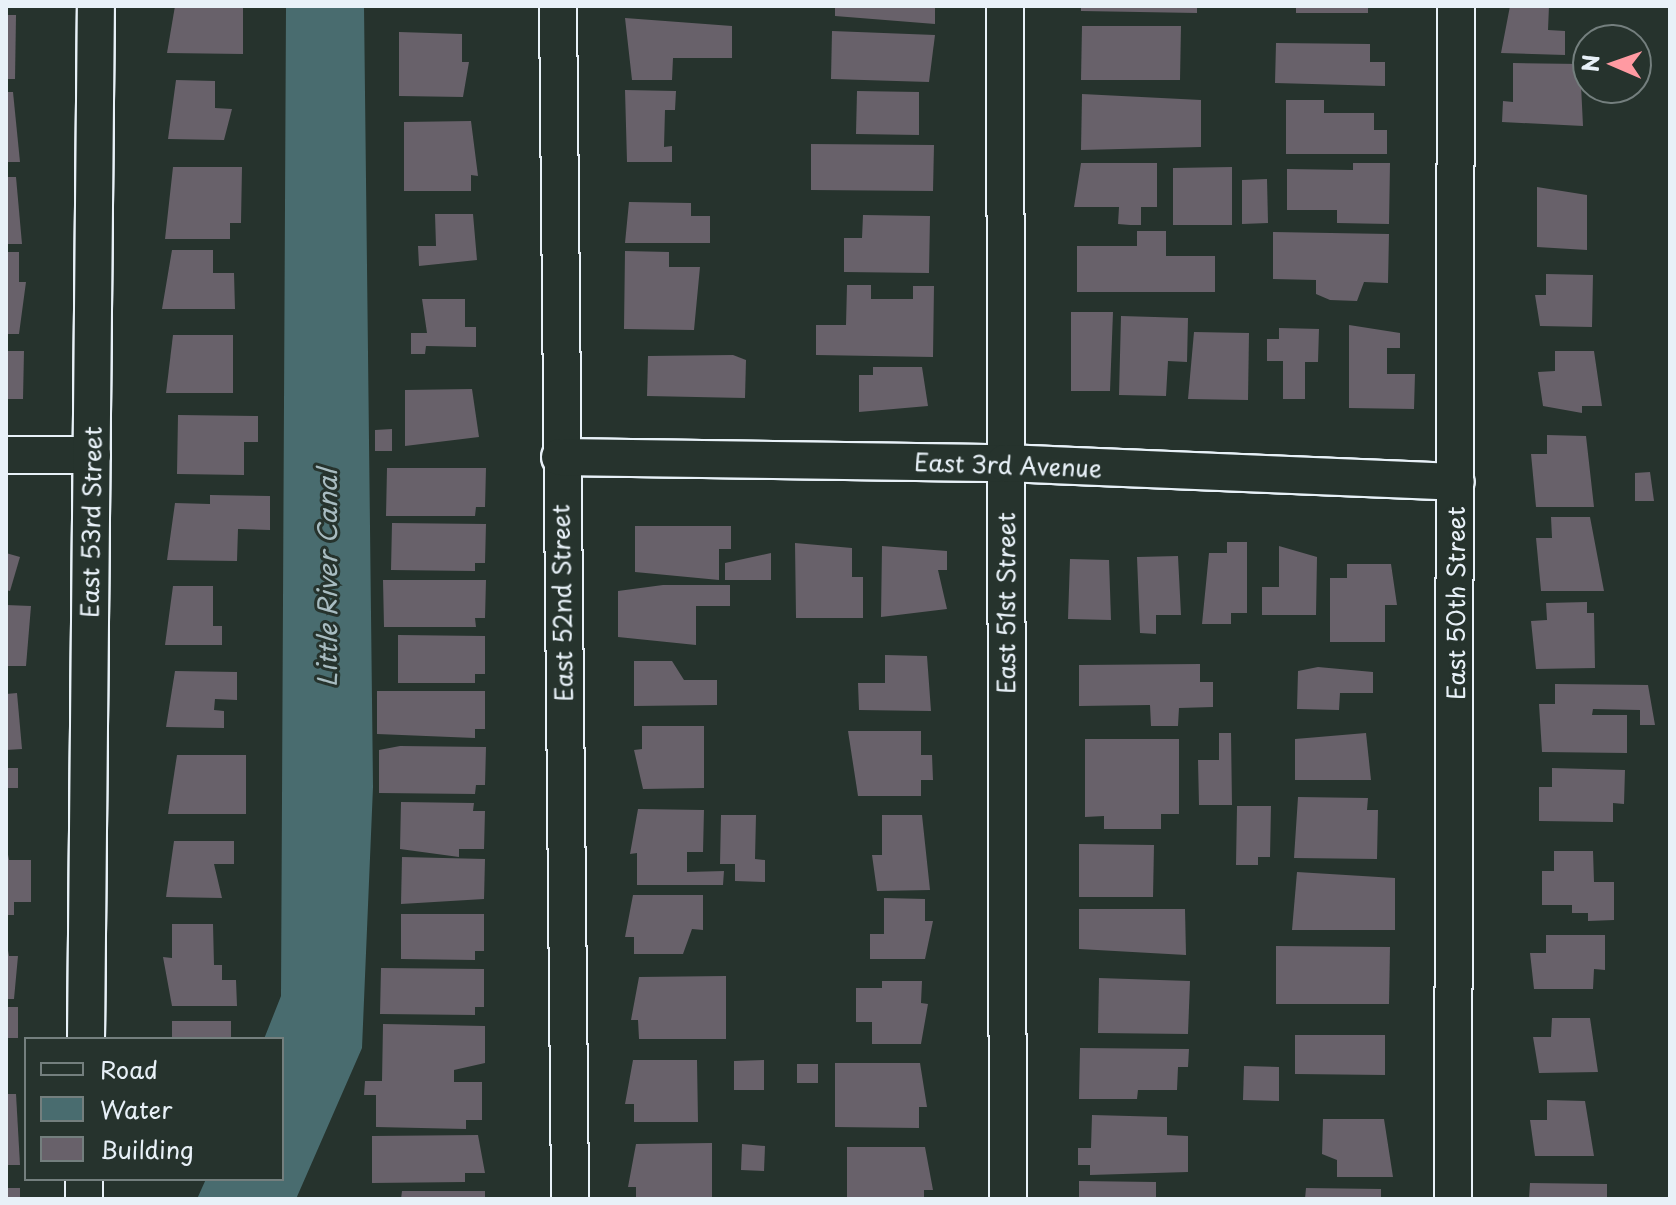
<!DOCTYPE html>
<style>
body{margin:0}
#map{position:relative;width:1676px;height:1205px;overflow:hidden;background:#26332d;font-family:"Playpen Sans",sans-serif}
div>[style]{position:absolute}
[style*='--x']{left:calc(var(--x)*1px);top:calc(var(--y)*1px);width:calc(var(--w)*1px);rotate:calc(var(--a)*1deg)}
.water>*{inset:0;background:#496c6f}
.building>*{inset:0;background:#68616a}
.roads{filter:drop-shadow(2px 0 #e8f1f8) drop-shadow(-2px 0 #e8f1f8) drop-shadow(0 2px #e8f1f8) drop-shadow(0 -2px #e8f1f8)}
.minor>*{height:36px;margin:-18px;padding:0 18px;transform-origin:18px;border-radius:18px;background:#26332d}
span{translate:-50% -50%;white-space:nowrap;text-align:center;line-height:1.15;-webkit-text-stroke:6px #26332d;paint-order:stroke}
.street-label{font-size:24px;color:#e8f1f8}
.water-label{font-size:26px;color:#a8bcc1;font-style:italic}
.frame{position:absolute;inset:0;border:8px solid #e8f1f8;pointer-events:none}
.legend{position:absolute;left:24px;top:1037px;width:260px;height:144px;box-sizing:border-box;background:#26332d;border:2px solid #747f7e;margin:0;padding:10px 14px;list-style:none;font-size:24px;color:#e8f1f8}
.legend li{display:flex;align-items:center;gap:16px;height:40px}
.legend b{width:40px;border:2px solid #747f7e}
.north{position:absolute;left:1572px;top:24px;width:80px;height:80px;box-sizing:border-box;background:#26332d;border:2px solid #747f7e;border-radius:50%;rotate:272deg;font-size:22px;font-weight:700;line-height:32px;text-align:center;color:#e8f1f8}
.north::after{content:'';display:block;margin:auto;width:28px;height:36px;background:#ff9aa2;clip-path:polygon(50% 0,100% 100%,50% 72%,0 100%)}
</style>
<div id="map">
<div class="water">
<i style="clip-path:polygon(286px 6px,364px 6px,373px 787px,362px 1048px,296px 1199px,197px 1199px,206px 1179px,282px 1179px,282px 1039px,264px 1039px,281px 996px)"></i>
</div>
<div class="building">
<i style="clip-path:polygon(175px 6px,243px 6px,243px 54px,167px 53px)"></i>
<i style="clip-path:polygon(835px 6px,935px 6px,935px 24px,835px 16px)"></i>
<i style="clip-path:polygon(1081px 6px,1197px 6px,1197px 13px,1081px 11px)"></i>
<i style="clip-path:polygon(1296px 6px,1368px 6px,1368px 13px,1296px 13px)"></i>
<i style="clip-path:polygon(1510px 6px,1549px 6px,1548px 30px,1565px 31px,1565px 55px,1501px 53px)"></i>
<i style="clip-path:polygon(6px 15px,16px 15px,15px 79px,6px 79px)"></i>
<i style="clip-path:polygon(625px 18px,732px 26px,732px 58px,673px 58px,672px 80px,632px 80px)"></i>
<i style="clip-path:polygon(1082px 26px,1181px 26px,1180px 80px,1081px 80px)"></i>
<i style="clip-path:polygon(832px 31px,935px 35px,929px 82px,831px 79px)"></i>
<i style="clip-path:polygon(399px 32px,462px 34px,462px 62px,469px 62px,463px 97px,399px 96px)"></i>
<i style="clip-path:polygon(1276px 43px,1370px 44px,1370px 62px,1385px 62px,1385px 86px,1275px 83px)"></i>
<i style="clip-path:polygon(1513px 63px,1580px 64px,1583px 126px,1502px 122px,1503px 101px,1513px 102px)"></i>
<i style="clip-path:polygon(176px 80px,215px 81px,215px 108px,232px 109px,224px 140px,168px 139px)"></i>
<i style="clip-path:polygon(625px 90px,676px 91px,675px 110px,665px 110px,664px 147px,672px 146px,672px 162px,627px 162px)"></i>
<i style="clip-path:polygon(857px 91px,919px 92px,919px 135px,856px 134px)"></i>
<i style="clip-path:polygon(6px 92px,13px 92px,20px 162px,6px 162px)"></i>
<i style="clip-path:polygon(1082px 94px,1201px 100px,1201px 147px,1081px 150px)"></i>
<i style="clip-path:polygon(1286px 100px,1324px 100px,1324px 113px,1374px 113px,1374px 130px,1387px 130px,1387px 154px,1286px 154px)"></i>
<i style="clip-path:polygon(471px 121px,478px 176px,471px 175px,471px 191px,404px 191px,404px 122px)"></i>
<i style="clip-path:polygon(811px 144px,934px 145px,933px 191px,811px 190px)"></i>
<i style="clip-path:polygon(1081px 163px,1157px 163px,1157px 207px,1141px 207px,1141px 225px,1130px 225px,1118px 224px,1119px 207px,1074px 207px)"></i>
<i style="clip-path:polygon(1353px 163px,1390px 163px,1389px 224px,1337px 223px,1337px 210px,1287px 210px,1287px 169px,1353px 170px)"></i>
<i style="clip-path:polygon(173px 167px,242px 167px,241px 223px,230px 223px,230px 239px,165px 239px)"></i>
<i style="clip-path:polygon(1232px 167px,1232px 225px,1173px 225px,1173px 168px)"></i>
<i style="clip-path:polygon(6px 177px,16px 177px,22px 244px,6px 244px)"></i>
<i style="clip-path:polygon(1267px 179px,1268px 223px,1242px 224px,1242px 180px)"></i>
<i style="clip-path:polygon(1537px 187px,1587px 195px,1587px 250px,1537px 247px)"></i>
<i style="clip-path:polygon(629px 202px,691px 203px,691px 216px,710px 216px,710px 243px,625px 243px)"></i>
<i style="clip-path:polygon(435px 214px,473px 214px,477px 260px,419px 266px,418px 246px,436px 246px)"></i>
<i style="clip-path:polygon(863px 215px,930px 216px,929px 273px,844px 272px,844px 238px,862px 238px)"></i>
<i style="clip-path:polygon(1137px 231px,1166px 231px,1166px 256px,1215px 256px,1215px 292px,1077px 292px,1077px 246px,1137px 246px)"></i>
<i style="clip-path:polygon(1273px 232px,1389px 234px,1388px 283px,1364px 282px,1357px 301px,1330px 300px,1316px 294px,1316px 280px,1273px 279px)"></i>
<i style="clip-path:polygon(172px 250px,213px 250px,213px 273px,234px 273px,235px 309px,162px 309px)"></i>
<i style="clip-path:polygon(625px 251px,669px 252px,669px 267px,700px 267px,694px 330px,624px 329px)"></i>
<i style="clip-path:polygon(6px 252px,19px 252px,19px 282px,26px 282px,19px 334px,6px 334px)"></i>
<i style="clip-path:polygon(1546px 274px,1593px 275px,1592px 327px,1540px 326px,1535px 295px,1546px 295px)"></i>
<i style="clip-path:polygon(847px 285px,871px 285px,871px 299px,913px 299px,913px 286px,934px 286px,933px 357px,816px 355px,816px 325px,846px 325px)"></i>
<i style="clip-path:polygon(422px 299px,465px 299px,465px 327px,476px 327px,476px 347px,426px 346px,425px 354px,411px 354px,411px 333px,427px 333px)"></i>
<i style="clip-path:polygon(1071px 312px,1113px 312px,1110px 391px,1071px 391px)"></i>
<i style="clip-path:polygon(1121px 316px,1188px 318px,1187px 362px,1168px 361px,1166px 396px,1119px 395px)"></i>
<i style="clip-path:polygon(1349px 325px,1400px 333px,1400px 348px,1387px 348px,1387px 374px,1415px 374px,1414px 409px,1349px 408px)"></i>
<i style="clip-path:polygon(1279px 328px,1319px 329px,1318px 362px,1305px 362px,1305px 399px,1283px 399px,1283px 361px,1267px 361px,1267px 339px,1279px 339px)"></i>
<i style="clip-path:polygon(1194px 332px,1249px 333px,1248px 400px,1188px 399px)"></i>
<i style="clip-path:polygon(173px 335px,233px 335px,233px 393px,166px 393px)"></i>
<i style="clip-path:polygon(6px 351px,24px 351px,23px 399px,6px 399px)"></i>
<i style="clip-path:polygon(1555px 351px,1594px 351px,1602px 406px,1582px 406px,1582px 413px,1543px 406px,1538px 372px,1555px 371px)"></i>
<i style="clip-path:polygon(733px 355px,746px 360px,745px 398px,647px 396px,648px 356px)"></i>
<i style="clip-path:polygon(873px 367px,922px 367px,928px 406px,859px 412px,859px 375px,873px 375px)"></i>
<i style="clip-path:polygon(472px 389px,479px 437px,405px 446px,405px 390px)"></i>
<i style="clip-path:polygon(178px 415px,258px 416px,258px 442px,244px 442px,244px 475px,177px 474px)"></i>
<i style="clip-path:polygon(392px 429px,392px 451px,375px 451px,375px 430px)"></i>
<i style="clip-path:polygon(1547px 435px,1586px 436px,1594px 507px,1536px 507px,1531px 454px,1547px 454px)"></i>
<i style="clip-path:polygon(387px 468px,486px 468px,485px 507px,476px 507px,475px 516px,386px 516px)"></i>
<i style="clip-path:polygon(1650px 472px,1654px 501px,1635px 501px,1635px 473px)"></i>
<i style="clip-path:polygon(210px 495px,270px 496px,270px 530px,238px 529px,237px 561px,167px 560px,175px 503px,210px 504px)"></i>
<i style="clip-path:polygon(1551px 517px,1590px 517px,1604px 591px,1541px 591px,1536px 538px,1552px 538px)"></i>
<i style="clip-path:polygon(392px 523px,486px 524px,485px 563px,475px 563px,475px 571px,391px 570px)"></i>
<i style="clip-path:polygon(635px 526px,731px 526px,731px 549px,719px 549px,719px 580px,635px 572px)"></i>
<i style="clip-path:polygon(1227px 542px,1247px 542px,1247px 613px,1231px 613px,1231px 624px,1202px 624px,1209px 553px,1227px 553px)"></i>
<i style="clip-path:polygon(795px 543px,852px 548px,852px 577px,863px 577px,863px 618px,796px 618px)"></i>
<i style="clip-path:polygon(882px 546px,947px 551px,947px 570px,938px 570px,947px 609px,881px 617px)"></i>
<i style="clip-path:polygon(1279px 546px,1317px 557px,1316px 615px,1262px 615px,1262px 587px,1279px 587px)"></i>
<i style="clip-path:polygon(6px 553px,20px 557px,10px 591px,6px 590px)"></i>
<i style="clip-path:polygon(771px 553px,771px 580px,725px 580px,725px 563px)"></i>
<i style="clip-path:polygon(1178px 556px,1181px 615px,1156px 615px,1156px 634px,1140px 633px,1137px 557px)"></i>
<i style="clip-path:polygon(1070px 559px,1109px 560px,1111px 620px,1068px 619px)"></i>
<i style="clip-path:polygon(1347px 564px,1391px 564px,1397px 605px,1385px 605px,1385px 642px,1330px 642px,1330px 578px,1347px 578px)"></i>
<i style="clip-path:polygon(383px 580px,486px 580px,485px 618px,475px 618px,476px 627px,384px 627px)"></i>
<i style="clip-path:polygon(663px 585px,730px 585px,730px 606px,696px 606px,696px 645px,618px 637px,618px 591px)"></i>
<i style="clip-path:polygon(173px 586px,213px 586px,213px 626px,222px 626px,222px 645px,165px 645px)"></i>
<i style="clip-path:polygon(1587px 602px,1587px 613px,1594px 613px,1595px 668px,1536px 669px,1531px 621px,1547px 620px,1546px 603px)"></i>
<i style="clip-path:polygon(6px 605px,31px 606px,26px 666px,6px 666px)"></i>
<i style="clip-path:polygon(398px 635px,485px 636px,485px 674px,475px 674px,475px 683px,398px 683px)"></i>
<i style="clip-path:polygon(885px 655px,927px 656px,931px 711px,859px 710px,858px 683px,885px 683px)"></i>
<i style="clip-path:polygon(634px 661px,672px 661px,684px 680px,717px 680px,717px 705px,634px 706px)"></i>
<i style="clip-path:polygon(1200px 664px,1200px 682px,1213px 682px,1213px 707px,1179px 708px,1178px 726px,1151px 726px,1150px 705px,1079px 706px,1079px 665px)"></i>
<i style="clip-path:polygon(1318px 667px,1373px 672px,1373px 693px,1340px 693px,1339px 710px,1297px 709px,1298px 671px)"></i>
<i style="clip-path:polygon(175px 671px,237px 672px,237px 700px,215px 699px,214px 710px,224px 711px,224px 728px,166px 727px)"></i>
<i style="clip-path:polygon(1555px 684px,1648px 685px,1655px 725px,1640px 725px,1640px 710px,1593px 709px,1592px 715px,1627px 715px,1627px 753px,1542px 752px,1539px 704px,1555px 704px)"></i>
<i style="clip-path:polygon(377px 691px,485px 691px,485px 729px,475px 729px,475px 738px,377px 734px)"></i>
<i style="clip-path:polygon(17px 693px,22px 749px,6px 750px,6px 694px)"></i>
<i style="clip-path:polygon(642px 726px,704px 726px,704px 788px,643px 789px,634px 750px,642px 749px)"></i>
<i style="clip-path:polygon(848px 731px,921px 731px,921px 755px,932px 755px,933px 780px,921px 780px,921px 796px,858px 796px)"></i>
<i style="clip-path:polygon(1219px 733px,1231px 733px,1232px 805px,1199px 805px,1198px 760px,1219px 760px)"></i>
<i style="clip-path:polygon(1366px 733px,1371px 780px,1295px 780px,1295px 739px)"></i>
<i style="clip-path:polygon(1085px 739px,1179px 739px,1179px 814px,1161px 814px,1161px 829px,1104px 829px,1104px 816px,1085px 817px)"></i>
<i style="clip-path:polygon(400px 746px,486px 747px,485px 785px,476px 785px,475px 794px,379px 793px,379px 750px)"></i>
<i style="clip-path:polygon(177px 755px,246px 755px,246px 814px,168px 814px)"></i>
<i style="clip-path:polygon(6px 768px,18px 768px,18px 788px,6px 788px)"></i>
<i style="clip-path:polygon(1552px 768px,1625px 770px,1624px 804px,1613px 803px,1613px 822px,1539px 821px,1539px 787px,1552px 787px)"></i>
<i style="clip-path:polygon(1298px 797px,1368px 798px,1367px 810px,1378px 810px,1377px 859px,1294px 858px)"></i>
<i style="clip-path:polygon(401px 802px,474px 803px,473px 811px,485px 811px,484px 849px,459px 849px,459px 857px,400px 849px)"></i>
<i style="clip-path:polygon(1237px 806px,1271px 806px,1270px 857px,1258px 857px,1258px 865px,1236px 865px)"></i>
<i style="clip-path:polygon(638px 809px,704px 810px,703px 852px,687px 852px,687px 872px,724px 871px,723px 885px,637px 885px,637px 853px,630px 854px)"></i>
<i style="clip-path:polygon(721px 815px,756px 815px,755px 859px,765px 860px,765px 882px,735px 881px,735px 864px,720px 864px)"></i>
<i style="clip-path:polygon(882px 815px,922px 815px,930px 890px,877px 891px,872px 855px,882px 855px)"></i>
<i style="clip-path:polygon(174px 841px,234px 841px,234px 864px,214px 864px,222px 898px,166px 897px)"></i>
<i style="clip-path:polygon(6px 844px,9px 860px,31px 860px,31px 902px,14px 902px,14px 915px,6px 915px)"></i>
<i style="clip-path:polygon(1079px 844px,1154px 845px,1153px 897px,1079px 897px)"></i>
<i style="clip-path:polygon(1554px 851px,1593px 851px,1594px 882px,1614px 882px,1614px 920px,1588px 921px,1588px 913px,1572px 913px,1572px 905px,1542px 905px,1542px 871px,1554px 871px)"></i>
<i style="clip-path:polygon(402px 857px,485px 859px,484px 899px,401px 904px)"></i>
<i style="clip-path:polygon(1297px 872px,1395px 878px,1395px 930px,1292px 930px)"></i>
<i style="clip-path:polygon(633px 895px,703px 895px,703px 930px,692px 929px,683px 954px,634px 954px,634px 937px,625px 937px)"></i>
<i style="clip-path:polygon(884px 898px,925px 899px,925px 921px,933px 921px,925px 959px,870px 959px,870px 934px,884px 934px)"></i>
<i style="clip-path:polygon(1079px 909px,1185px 909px,1186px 955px,1079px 949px)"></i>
<i style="clip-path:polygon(401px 914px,484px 914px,484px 951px,475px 951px,475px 960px,401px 959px)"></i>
<i style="clip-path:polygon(172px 924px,213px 924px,214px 965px,222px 965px,222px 980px,236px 980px,237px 1006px,172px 1006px,163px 957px,172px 958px)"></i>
<i style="clip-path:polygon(1546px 935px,1605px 935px,1605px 970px,1594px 969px,1593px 989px,1534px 989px,1530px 953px,1546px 953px)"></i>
<i style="clip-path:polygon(6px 938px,9px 956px,18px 956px,14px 999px,6px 999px)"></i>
<i style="clip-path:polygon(1276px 946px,1390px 947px,1389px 1004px,1276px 1004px)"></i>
<i style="clip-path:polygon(381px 968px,484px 969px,484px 1007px,475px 1007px,475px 1015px,380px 1014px)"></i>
<i style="clip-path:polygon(726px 976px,726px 1039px,639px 1039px,638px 1020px,631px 1020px,639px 977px)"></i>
<i style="clip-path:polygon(1099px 978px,1190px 981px,1188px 1034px,1098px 1033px)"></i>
<i style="clip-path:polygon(882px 981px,922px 981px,921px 1003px,928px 1004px,921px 1044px,872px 1044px,872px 1022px,856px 1022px,856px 988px,882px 988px)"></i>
<i style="clip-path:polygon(6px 1007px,18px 1007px,18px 1038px,6px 1038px)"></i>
<i style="clip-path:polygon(1552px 1018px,1590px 1018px,1598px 1072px,1539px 1073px,1533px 1037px,1551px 1037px)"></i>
<i style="clip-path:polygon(172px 1021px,231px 1021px,231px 1039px,172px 1039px)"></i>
<i style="clip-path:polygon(383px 1024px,485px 1026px,485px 1063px,454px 1070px,454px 1082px,482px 1082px,482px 1120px,466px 1120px,466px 1129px,376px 1127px,376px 1095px,364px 1095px,365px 1081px,382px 1081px)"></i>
<i style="clip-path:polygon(1295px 1035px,1385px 1035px,1385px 1075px,1295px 1074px)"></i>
<i style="clip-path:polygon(1080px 1048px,1189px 1049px,1188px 1067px,1178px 1067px,1177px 1090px,1138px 1090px,1137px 1099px,1079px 1099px)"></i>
<i style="clip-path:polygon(633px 1060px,697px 1060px,698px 1122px,634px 1122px,634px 1104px,625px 1104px)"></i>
<i style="clip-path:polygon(764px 1060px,764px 1090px,734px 1090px,734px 1061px)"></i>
<i style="clip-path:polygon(835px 1063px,920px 1063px,927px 1107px,919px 1107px,919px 1128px,835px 1127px)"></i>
<i style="clip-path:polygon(797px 1064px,818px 1064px,818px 1083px,797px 1083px)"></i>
<i style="clip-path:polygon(1244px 1066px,1279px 1067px,1279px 1101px,1243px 1100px)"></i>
<i style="clip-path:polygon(6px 1094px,16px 1094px,20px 1165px,6px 1165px)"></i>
<i style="clip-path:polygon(1547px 1100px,1585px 1101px,1594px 1156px,1535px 1156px,1530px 1120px,1547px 1120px)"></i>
<i style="clip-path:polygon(1092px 1115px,1167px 1117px,1167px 1135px,1188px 1136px,1188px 1172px,1090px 1175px,1090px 1165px,1078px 1165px,1078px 1148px,1091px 1148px)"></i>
<i style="clip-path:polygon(1323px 1119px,1384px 1119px,1393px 1177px,1337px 1177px,1337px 1160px,1322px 1154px)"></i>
<i style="clip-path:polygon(478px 1135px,485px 1173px,465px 1173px,465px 1182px,372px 1183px,372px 1136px)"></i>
<i style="clip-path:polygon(712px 1143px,712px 1199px,636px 1199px,636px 1187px,628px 1187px,636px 1144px)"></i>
<i style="clip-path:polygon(742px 1144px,765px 1146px,764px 1171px,741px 1170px)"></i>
<i style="clip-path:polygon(847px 1147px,925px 1147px,933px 1190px,924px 1190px,924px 1199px,847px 1199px)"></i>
<i style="clip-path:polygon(1079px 1181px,1156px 1182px,1156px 1199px,1079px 1199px)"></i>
<i style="clip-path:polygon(1530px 1183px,1607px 1184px,1607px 1199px,1529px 1199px)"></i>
<i style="clip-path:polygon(6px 1188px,20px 1188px,20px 1199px,6px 1199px)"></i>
<i style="clip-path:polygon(1306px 1188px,1381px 1189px,1381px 1199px,1305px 1199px)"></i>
<i style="clip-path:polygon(402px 1191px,485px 1191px,485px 1199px,401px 1199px)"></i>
</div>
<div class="roads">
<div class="minor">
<i style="--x:558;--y:6;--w:1193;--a:89.42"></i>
<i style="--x:1005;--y:6;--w:1193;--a:89.86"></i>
<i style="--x:6;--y:455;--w:86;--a:0"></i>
<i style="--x:560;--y:457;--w:445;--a:0.8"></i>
<i style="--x:1005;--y:463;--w:451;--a:2.4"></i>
<i style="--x:86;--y:1039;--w:1033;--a:-89.45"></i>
<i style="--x:84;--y:1199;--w:20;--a:-90"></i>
<i style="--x:1453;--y:1199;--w:1193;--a:-89.86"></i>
</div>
</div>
<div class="street-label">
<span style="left:1008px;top:465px;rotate:2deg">East 3rd Avenue</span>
<span style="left:91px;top:522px;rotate:-89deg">East 53rd Street</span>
<span style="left:562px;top:603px;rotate:-91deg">East 52nd Street</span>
<span style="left:1006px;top:603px;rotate:-90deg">East 51st Street</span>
<span style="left:1456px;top:603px;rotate:-90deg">East 50th Street</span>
</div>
<div class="water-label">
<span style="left:327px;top:578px;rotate:-90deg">Little River Canal</span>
</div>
<div class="frame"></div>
<ul class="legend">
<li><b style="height:10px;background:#26332d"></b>Road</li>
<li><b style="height:22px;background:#496c6f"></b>Water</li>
<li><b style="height:22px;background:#68616a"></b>Building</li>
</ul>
<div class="north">N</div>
</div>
